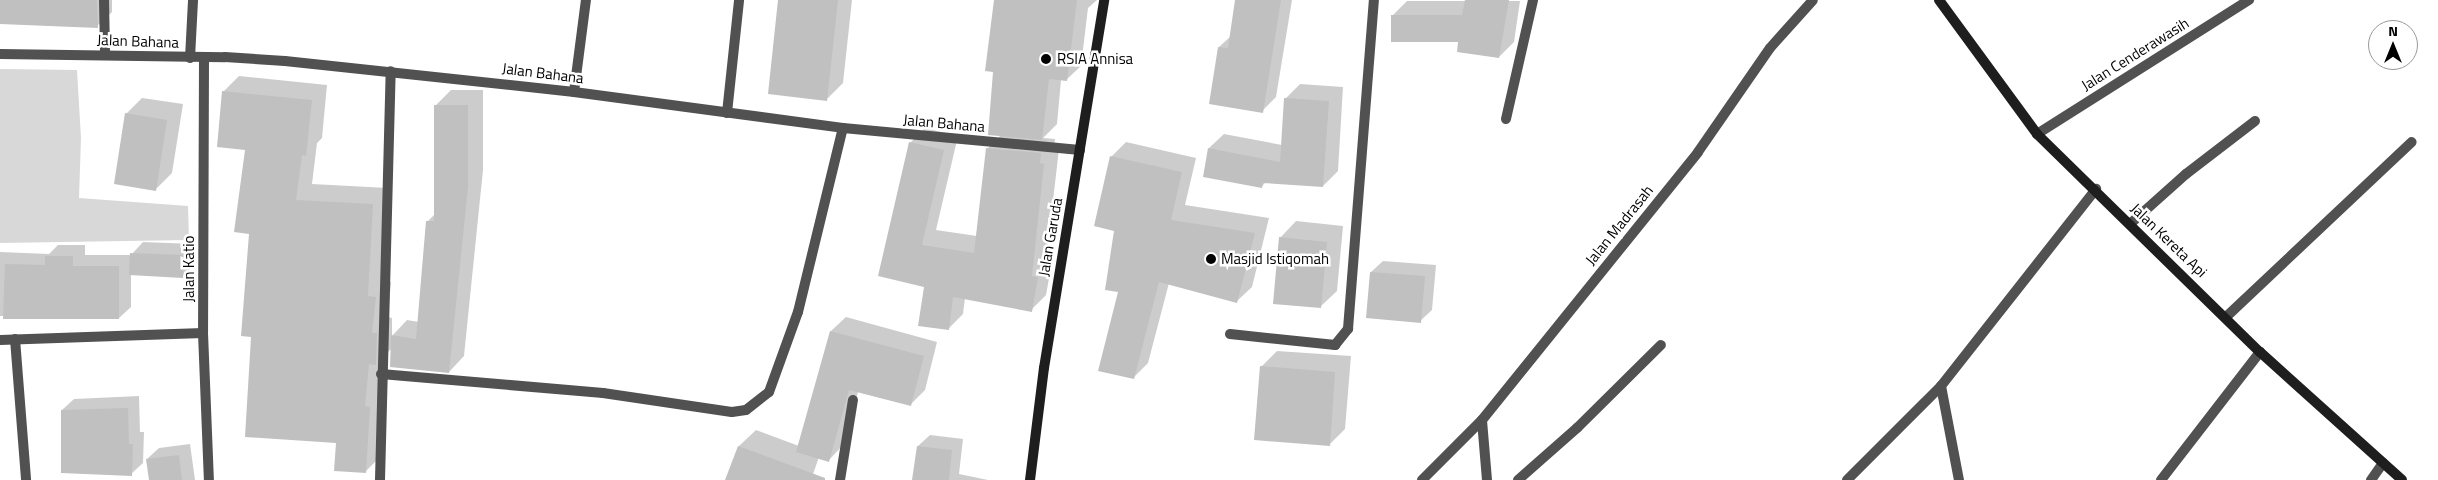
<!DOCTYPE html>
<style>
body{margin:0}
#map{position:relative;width:2438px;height:480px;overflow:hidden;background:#fff;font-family:"Titillium Web",sans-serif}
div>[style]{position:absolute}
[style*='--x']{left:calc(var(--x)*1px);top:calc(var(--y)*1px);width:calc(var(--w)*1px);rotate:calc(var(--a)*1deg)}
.green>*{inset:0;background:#d8d8d8}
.shadow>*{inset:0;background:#0003}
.building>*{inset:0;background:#c0c0c0}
.street>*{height:10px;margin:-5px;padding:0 5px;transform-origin:5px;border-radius:5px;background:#515151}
.secondary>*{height:10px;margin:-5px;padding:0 5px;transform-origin:5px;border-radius:5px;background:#1e1e1e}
.dots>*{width:14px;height:14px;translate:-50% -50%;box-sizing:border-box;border:2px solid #fff;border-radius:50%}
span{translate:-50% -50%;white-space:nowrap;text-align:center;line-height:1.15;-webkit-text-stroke:5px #fff;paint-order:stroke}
.street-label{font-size:15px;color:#000}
.poi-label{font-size:15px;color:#000}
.left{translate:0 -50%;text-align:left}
.north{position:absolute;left:2368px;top:20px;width:50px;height:50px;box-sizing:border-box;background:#fff;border:1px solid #999;border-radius:50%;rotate:0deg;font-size:14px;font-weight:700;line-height:20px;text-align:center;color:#000}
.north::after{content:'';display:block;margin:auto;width:18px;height:22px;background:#000;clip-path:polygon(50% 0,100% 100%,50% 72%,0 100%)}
</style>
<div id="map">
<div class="green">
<i style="clip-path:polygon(0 69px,77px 70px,81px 138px,79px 198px,188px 206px,189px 240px,0 243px)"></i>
</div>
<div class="shadow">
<i style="clip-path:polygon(0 0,112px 0,112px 12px,97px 26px,0 23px)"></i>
<i style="clip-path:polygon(780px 0,852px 0,843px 83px,826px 100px)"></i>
<i style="clip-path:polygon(995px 0,1097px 0,1088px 8px,1081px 66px,1066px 80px,1061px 80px,1057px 124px,1043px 138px,1055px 139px,1054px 149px,1059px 149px,1046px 261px,1052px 262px,1046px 295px,1031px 310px,965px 298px,963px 314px,948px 329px,925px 286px,910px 143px,925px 128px,958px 136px,936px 230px,977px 236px,987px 149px,1001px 135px,995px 71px)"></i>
<i style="clip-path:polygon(1236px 0,1292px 0,1276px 97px,1262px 111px,1210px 103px,1219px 47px,1231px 36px)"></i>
<i style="clip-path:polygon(1407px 1px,1520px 1px,1514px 42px,1499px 57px,1392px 16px)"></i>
<i style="clip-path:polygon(239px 76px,327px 85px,322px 138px,317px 143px,312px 184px,388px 188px,383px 281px,391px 282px,388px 317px,392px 318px,392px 336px,407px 320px,419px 322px,428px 221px,436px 213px,436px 105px,451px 90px,483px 90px,483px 170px,464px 356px,449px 372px,392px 348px,384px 356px,381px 456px,365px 472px,338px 442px,251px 233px,247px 149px,223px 92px)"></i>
<i style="clip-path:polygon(1300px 84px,1343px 87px,1338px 171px,1323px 186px,1266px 182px,1261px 187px,1209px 148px,1224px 134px,1282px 145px,1285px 99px)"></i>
<i style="clip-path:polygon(142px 98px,183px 104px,172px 173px,156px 189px,126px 114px)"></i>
<i style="clip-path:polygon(1126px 142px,1196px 158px,1185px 205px,1269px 218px,1252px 287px,1237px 301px,1169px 283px,1148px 363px,1133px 378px,1119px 291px,1112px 156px)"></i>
<i style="clip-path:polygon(1296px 221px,1343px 226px,1337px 291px,1320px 307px,1280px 238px)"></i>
<i style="clip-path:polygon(143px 242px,195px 244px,194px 265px,182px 277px,131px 274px,131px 307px,119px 318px,0 316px,0 252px,49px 254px,58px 245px,85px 245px,85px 255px,131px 255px)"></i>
<i style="clip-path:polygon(1383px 261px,1436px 265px,1432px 310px,1420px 321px,1371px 272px)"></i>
<i style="clip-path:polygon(846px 317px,937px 342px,925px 390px,910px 405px,858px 392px,843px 445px,829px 460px,819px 457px,811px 480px,727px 480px,739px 446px,756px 430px,799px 446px,831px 331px)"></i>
<i style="clip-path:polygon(1277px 351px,1351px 356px,1345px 429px,1329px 445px,1261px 367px)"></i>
<i style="clip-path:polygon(139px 396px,140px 432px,144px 432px,143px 463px,131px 474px,62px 410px,74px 399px)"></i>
<i style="clip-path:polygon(930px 435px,963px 439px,959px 474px,988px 480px,914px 480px,918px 446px)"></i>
<i style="clip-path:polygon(190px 444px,195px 480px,150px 480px,147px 459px,159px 448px)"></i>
</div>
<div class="building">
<i style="clip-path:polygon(0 0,97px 0,98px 28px,0 24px)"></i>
<i style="clip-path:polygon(778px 0,838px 0,827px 101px,768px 94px)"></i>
<i style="clip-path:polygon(994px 0,1077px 0,1067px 81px,1049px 79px,1042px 140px,988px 135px,993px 72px,985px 71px)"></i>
<i style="clip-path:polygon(1235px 0,1281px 0,1263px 113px,1209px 104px,1218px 47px,1228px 48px)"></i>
<i style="clip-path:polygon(1465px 0,1509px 0,1499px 58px,1457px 52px,1458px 42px,1391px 42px,1391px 15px,1462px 15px)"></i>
<i style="clip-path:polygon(222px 91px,312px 100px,306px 156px,302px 155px,296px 200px,373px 204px,368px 296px,376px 297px,372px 333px,377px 333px,376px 365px,369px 364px,365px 406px,370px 407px,366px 473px,334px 471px,336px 443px,245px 437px,251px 337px,241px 336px,249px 234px,234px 232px,245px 150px,217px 147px)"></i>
<i style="clip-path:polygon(1284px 98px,1329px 101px,1323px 187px,1263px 183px,1262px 188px,1203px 177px,1208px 148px,1280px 162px)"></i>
<i style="clip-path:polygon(434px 105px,468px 105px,468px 187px,449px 373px,390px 367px,391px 335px,416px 339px,426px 221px,434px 221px)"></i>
<i style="clip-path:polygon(125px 113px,167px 120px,156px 191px,114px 184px)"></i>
<i style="clip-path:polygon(909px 142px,944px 150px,922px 245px,974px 253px,986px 148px,1041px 153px,1040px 163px,1044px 164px,1032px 276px,1038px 277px,1032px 312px,953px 297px,949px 330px,918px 326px,924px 287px,878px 276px)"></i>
<i style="clip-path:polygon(1110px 156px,1182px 172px,1171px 220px,1255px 233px,1237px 303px,1159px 282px,1134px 379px,1098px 371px,1118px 292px,1105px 290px,1114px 231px,1094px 226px)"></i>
<i style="clip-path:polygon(1279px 237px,1327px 242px,1321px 308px,1273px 304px)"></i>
<i style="clip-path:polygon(130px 253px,184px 255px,183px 278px,129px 275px)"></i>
<i style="clip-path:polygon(45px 256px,73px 256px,73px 266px,119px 266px,119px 319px,3px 319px,5px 264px,45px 265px)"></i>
<i style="clip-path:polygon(1370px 272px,1425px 276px,1421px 323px,1366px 318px)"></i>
<i style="clip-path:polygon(830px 331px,924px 356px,911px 406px,849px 390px,829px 462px,796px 452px)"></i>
<i style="clip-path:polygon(1260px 366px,1335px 372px,1330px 446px,1254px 440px)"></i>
<i style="clip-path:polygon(128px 408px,129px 444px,133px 444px,132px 476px,61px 473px,61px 410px)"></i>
<i style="clip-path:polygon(738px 446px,825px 478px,825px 480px,725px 480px)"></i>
<i style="clip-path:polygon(917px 446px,952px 450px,949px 480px,912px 480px)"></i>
<i style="clip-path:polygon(179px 455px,182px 480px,149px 480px,146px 459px)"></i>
</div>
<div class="street">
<i style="--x:104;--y:0;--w:54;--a:88.9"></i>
<i style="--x:0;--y:54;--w:225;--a:0.8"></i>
<i style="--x:225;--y:57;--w:60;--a:3.8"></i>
<i style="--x:285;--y:61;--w:291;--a:6.1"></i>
<i style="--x:574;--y:92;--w:271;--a:7.6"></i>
<i style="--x:843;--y:128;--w:238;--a:5.3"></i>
<i style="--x:190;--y:58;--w:58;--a:-87"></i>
<i style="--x:204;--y:59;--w:274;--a:90.2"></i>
<i style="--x:203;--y:333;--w:147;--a:87.7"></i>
<i style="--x:574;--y:92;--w:93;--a:-82.6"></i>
<i style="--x:727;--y:113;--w:114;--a:-83.9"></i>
<i style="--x:1506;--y:119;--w:122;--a:-77.2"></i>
<i style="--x:2037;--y:134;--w:251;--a:-32.3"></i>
<i style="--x:2130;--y:224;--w:75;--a:-41.8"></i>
<i style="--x:2186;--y:174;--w:87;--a:-37.5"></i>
<i style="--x:2226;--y:317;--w:255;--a:-43.3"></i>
<i style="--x:1230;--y:334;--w:106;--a:6"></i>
<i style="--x:1335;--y:345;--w:21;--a:-51"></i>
<i style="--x:1348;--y:329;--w:330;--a:-85.5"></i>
<i style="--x:15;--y:339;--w:141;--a:85.5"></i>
<i style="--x:0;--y:340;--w:203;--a:-2"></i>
<i style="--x:381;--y:374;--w:223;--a:4.9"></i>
<i style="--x:603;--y:393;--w:130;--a:8.4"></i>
<i style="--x:732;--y:412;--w:14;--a:-8"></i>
<i style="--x:746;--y:410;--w:29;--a:-38"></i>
<i style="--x:769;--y:392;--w:85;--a:-70.1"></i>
<i style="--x:798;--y:312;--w:189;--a:-76.3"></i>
<i style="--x:1941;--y:386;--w:96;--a:79.2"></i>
<i style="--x:380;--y:480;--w:409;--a:-88.5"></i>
<i style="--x:840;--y:480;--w:81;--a:-80.8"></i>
<i style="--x:1422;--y:480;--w:85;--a:-45"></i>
<i style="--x:1487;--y:480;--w:60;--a:-94.8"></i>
<i style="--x:1482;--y:420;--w:344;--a:-51.1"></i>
<i style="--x:1698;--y:152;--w:126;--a:-55.3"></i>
<i style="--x:1770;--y:48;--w:64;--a:-48.1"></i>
<i style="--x:1518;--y:480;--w:79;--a:-41.4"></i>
<i style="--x:1577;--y:428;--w:118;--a:-44.7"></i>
<i style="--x:1847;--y:480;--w:133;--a:-45"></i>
<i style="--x:1941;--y:386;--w:251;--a:-51.8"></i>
<i style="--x:2161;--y:480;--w:162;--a:-52.3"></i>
<i style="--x:2371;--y:480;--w:21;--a:-55"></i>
</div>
<div class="secondary">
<i style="--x:1939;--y:0;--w:166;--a:53.8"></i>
<i style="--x:2037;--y:134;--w:312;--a:44.4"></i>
<i style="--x:2260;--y:352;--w:191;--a:42"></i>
<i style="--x:1030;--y:480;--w:113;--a:-82.9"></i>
<i style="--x:1044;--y:368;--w:373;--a:-80.7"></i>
</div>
<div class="dots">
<i style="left:1046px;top:59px;background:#000"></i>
<i style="left:1211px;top:259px;background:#000"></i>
</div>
<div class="street-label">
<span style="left:138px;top:41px;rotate:2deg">Jalan Bahana</span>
<span style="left:2135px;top:54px;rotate:-32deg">Jalan Cenderawasih</span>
<span style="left:543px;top:73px;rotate:7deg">Jalan Bahana</span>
<span style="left:944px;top:123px;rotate:5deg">Jalan Bahana</span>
<span style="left:1619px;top:225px;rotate:-51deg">Jalan Madrasah</span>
<span style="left:1050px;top:237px;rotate:-80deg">Jalan Garuda</span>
<span style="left:2169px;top:240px;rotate:44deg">Jalan Kereta Api</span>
<span style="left:189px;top:269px;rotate:-90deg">Jalan Katio</span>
</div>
<div class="poi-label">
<span class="left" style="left:1057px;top:59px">RSIA Annisa</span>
<span class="left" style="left:1221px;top:259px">Masjid Istiqomah</span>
</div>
<div class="north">N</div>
</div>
